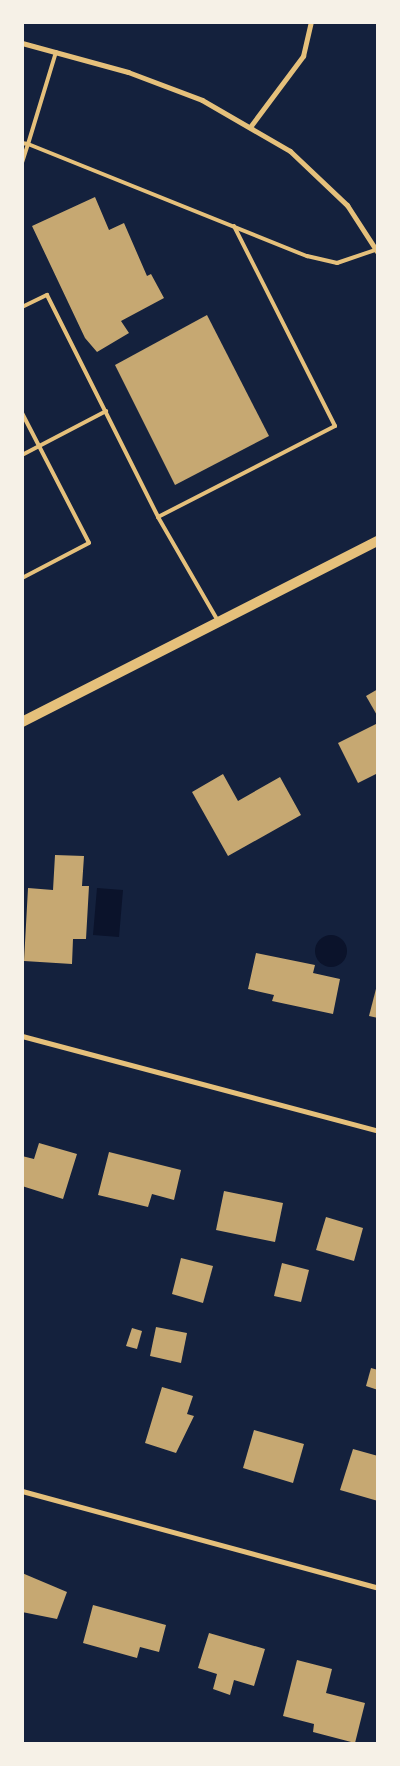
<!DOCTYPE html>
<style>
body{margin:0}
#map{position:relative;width:400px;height:1766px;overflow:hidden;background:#14213d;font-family:Mulish,sans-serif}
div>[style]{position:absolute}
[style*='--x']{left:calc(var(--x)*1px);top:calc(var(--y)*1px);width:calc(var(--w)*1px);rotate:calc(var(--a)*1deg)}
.water>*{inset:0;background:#0b132b}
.round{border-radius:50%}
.building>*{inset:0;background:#c6a872}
.service>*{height:4px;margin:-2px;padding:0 2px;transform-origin:2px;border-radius:2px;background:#e5c07b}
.minor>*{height:5px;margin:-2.5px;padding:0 2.5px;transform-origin:2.5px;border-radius:2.5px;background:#e5c07b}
.secondary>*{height:10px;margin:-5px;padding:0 5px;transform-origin:5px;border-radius:5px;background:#e5c07b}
span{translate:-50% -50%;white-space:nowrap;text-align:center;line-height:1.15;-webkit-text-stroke:5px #f6f1e7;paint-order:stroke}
.frame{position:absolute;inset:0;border:24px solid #f6f1e7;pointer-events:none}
</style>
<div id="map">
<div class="water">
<i style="clip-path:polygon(97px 888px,123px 890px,119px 937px,93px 935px)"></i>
<i class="round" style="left:315px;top:935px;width:32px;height:32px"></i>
</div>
<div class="building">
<i style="clip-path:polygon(95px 197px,109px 230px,124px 223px,147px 276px,151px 274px,164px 298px,121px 321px,129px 333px,97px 352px,85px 338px,32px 226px)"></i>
<i style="clip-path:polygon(207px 315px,269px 436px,175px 485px,115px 365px)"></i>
<i style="clip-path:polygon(378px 689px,378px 717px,366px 696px)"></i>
<i style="clip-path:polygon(378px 723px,378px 773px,358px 783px,338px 743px)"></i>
<i style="clip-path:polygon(223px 774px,238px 801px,280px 777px,301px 815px,228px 856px,192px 792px)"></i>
<i style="clip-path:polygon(55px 855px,84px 856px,82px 886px,89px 886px,86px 939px,73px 939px,72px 964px,24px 961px,28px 888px,53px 890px)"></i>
<i style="clip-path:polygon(256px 953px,315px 965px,313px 973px,340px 979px,333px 1014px,272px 1001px,274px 995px,248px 989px)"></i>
<i style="clip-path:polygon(377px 985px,378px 985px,378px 1018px,369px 1016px)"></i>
<i style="clip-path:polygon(39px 1143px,77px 1154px,63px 1199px,22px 1186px,22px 1156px,34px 1159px)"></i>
<i style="clip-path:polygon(109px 1152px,181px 1170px,174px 1200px,152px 1194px,148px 1207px,98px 1195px)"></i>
<i style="clip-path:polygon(224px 1191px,283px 1203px,275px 1242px,216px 1230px)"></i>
<i style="clip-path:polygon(326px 1217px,363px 1228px,354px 1261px,316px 1250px)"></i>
<i style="clip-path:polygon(181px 1258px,213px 1266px,203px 1303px,172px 1294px)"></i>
<i style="clip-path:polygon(282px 1263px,309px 1270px,301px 1302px,274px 1296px)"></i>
<i style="clip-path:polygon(156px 1327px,187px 1333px,181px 1363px,150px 1356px)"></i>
<i style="clip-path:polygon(132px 1328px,142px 1331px,137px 1349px,126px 1346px)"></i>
<i style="clip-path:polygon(371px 1368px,378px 1370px,378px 1390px,366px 1386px)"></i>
<i style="clip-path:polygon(162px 1387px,193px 1396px,187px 1414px,194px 1416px,176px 1453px,145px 1443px)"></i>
<i style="clip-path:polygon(254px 1430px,304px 1444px,293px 1483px,243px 1468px)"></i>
<i style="clip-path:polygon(353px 1449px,378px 1456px,378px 1501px,340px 1490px)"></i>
<i style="clip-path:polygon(22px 1573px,67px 1592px,57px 1619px,22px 1612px)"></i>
<i style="clip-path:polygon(93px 1605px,166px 1625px,159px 1652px,140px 1647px,137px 1658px,83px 1643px)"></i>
<i style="clip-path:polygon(209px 1633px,265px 1649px,254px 1686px,234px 1680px,230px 1695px,213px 1689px,217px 1674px,198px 1668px)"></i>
<i style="clip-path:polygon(297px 1660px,332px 1669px,326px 1693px,365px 1703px,355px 1743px,313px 1732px,314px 1724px,283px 1716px)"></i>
</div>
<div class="service">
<i style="--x:56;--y:52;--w:96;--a:106.9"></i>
<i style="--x:28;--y:144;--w:301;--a:21.9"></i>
<i style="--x:307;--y:256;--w:31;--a:13"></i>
<i style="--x:337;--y:263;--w:40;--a:-18.9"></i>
<i style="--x:22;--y:143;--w:6;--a:9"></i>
<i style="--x:28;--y:144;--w:20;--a:108"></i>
<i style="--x:22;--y:307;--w:28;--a:-26"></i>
<i style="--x:47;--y:295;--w:248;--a:63.4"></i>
<i style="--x:22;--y:413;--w:146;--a:62.7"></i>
<i style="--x:89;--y:543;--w:76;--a:152.4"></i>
<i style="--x:22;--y:455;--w:95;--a:-27.6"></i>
<i style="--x:218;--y:621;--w:120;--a:-120"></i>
<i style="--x:158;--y:517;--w:199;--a:-27.2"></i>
<i style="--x:335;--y:426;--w:224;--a:-116.8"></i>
</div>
<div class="minor">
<i style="--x:22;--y:43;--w:110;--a:15.3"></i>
<i style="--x:128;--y:72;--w:79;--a:20.7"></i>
<i style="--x:202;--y:100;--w:102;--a:30.1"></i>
<i style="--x:290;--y:151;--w:79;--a:43.5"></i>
<i style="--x:347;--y:205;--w:57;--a:57.1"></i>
<i style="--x:250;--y:127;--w:89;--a:-53.3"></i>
<i style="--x:303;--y:56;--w:35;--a:-77"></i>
<i style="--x:22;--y:1036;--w:368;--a:14.9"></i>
<i style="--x:22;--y:1491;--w:369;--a:15.2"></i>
</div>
<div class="secondary">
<i style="--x:22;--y:722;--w:399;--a:-27"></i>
</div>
<div class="frame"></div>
</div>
